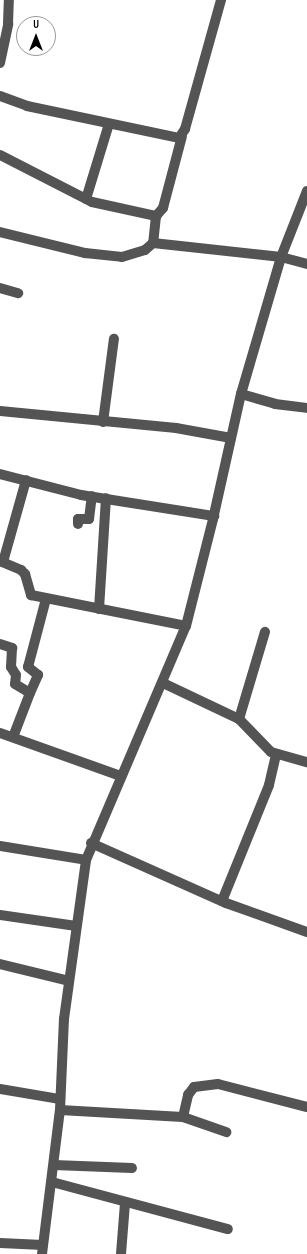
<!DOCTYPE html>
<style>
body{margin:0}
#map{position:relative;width:307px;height:1254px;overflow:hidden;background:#fff;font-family:"Sofia Sans Condensed",sans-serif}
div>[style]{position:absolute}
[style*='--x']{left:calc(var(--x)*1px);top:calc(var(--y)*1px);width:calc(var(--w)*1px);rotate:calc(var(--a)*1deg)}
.minor>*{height:10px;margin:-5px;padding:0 5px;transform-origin:5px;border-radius:5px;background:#545454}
span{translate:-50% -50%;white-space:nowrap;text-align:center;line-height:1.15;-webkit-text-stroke:4px #fff;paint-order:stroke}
.north{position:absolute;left:16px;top:16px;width:40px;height:40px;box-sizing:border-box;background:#fff;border:1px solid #999;border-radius:50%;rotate:0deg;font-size:11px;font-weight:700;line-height:16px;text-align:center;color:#000}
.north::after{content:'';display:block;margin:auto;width:14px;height:18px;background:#000;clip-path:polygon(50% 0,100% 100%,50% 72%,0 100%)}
</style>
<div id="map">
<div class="minor">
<i style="--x:0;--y:63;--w:40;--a:-78"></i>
<i style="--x:8;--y:24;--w:24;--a:-88"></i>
<i style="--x:0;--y:96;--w:29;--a:20"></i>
<i style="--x:27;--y:106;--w:155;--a:11.9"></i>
<i style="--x:179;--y:138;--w:11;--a:-56"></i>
<i style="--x:185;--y:129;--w:134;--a:-74.4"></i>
<i style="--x:0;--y:155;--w:103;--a:27.1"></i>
<i style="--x:92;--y:202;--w:66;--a:12.3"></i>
<i style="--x:156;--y:216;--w:27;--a:96"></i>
<i style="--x:153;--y:243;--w:129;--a:6.2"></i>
<i style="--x:281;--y:257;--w:27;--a:15"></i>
<i style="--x:86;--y:199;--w:78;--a:-73"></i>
<i style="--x:156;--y:216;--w:11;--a:-49"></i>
<i style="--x:163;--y:208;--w:74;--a:-75.2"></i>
<i style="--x:0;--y:232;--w:88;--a:13.9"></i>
<i style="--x:85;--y:253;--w:37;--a:6"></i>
<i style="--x:122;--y:257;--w:24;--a:-17"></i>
<i style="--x:145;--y:250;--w:11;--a:-41"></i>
<i style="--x:0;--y:288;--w:19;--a:16"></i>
<i style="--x:241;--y:394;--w:35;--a:16"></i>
<i style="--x:275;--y:404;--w:32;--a:7"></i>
<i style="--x:0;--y:411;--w:177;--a:5.5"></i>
<i style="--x:176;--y:428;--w:56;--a:10.3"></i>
<i style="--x:103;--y:422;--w:84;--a:-82.5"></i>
<i style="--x:0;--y:474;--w:84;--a:14.5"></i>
<i style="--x:81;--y:495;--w:135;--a:9"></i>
<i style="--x:78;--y:524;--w:5;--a:-90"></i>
<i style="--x:78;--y:519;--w:11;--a:0"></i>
<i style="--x:89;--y:519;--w:23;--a:-83"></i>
<i style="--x:0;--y:561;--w:23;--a:23"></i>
<i style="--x:21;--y:570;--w:6;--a:45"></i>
<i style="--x:25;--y:574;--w:22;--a:74"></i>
<i style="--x:31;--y:595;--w:158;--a:11.3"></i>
<i style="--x:3;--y:562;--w:85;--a:-74.3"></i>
<i style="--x:99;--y:609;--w:111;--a:-86.4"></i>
<i style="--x:0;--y:644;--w:13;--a:18"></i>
<i style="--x:12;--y:648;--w:19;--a:93"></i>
<i style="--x:11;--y:667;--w:9;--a:58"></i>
<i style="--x:16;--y:675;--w:9;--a:96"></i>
<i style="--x:15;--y:684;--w:17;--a:31"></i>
<i style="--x:30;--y:693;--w:47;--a:111.1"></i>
<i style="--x:163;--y:683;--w:84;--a:25.3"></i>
<i style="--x:239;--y:719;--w:46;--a:45.9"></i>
<i style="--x:271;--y:752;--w:37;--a:16"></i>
<i style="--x:30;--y:693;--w:20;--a:-66"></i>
<i style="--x:38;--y:675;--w:13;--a:-141"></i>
<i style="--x:28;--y:667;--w:70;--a:-75.2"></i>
<i style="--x:239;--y:719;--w:91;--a:-73.4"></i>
<i style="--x:0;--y:733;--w:128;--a:19.6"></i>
<i style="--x:91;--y:843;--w:148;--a:24"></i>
<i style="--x:226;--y:903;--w:86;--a:19.7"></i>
<i style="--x:0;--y:846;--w:87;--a:9.2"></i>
<i style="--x:222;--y:901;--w:125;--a:-67.9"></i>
<i style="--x:269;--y:785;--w:32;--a:-77"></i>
<i style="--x:0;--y:915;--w:77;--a:8.2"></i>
<i style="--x:0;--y:964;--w:71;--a:13.8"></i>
<i style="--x:0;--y:1089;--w:61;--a:9.5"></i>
<i style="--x:60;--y:1110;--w:123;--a:3.3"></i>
<i style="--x:183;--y:1117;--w:23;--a:-77"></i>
<i style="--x:188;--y:1095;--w:10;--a:-53"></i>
<i style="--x:194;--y:1087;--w:24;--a:-7"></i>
<i style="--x:218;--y:1084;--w:92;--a:14.5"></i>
<i style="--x:183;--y:1117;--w:46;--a:19.2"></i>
<i style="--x:54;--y:1165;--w:78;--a:2.2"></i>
<i style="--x:52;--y:1182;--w:182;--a:15"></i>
<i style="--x:0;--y:1243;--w:43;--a:2.7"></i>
<i style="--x:42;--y:1254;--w:145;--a:-82.9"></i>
<i style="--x:60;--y:1110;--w:91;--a:-87.5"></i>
<i style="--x:64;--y:1019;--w:161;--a:-82.1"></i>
<i style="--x:86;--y:860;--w:254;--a:-66.9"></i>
<i style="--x:186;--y:626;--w:110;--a:-75.8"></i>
<i style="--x:213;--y:519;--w:128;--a:-77.4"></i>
<i style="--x:241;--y:394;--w:143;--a:-73.7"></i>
<i style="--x:281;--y:257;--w:71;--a:-68.5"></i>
<i style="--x:121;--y:1254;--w:51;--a:-85.5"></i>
</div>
<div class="north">U</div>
</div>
